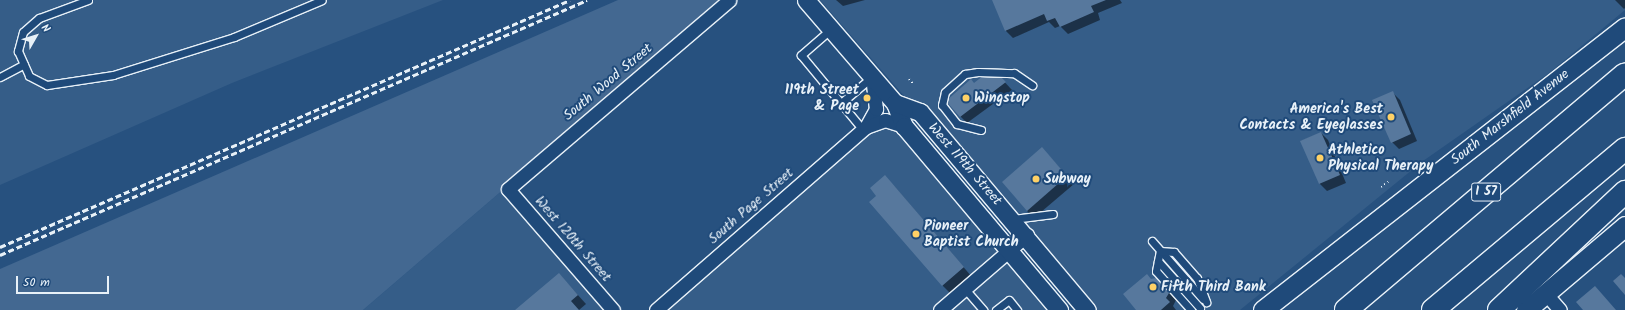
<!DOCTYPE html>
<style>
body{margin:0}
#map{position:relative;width:1625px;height:310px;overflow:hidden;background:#27517f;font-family:Kalam,sans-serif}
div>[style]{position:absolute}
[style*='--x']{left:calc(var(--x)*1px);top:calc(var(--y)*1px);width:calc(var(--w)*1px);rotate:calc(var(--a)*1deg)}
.built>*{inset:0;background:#355d88}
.green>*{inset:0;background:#436891}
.shadow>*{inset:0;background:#0007}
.building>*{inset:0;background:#57789d}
.path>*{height:2px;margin-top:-1px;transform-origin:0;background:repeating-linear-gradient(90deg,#e8f1f8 0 1px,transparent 0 4px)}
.roads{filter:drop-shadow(1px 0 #e8f1f8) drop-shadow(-1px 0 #e8f1f8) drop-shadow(0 1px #e8f1f8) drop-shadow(0 -1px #e8f1f8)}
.service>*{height:7px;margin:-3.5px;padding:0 3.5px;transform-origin:3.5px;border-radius:3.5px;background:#1f4a7a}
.minor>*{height:13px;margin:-6.5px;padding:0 6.5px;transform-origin:6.5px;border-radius:6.5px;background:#1f4a7a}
.tertiary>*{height:17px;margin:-8.5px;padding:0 8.5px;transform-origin:8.5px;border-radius:8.5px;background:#1f4a7a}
.secondary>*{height:19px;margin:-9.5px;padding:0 9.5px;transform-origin:9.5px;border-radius:9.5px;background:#1f4a7a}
.motorway>*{height:22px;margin:-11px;padding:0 11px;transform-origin:11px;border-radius:11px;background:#1f4a7a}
.rail>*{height:3px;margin-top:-1.5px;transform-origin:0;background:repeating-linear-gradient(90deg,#e8f1f8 0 6px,transparent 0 9px)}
.dots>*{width:11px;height:11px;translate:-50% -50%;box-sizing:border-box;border:2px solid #1f4a7a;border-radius:50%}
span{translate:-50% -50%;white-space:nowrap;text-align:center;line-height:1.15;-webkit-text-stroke:4px #1f4a7a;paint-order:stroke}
.shield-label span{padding:1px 3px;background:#1f4a7a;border:1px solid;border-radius:3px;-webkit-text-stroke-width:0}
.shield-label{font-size:13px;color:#e8f1f8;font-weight:700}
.street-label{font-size:14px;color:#e8f1f8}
.poi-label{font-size:14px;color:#e8f1f8;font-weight:700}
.right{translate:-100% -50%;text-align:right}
.left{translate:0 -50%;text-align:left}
.north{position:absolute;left:16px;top:16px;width:40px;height:40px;-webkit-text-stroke:3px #1f4a7a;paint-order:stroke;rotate:51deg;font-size:11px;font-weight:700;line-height:16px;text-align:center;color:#e8f1f8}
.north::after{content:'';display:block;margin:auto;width:14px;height:18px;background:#e8f1f8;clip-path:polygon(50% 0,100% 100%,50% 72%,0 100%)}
.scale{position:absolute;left:16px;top:276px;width:93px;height:18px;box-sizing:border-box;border:2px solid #e8f1f8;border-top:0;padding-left:5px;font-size:12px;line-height:14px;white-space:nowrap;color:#e8f1f8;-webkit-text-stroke:3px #1f4a7a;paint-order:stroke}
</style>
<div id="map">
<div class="built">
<i style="clip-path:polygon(0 0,443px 0,232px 83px,0 185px)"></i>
<i style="clip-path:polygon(820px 0,1625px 0,1625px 10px,1549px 73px,1423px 161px,1240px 310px,1092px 310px)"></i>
<i style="clip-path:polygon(884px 117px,1005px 256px,1046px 310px,661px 310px)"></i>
<i style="clip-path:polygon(505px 188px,608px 310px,363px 310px)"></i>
</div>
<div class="green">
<i style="clip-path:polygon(618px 0,724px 0,363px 310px,0 310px,0 269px)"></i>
</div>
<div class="shadow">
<i style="clip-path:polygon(836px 0,865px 0,843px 6px)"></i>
<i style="clip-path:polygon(993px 0,1120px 0,1122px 3px,1098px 13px,1100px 20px,1068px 34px,1060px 26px,1055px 28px,1049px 22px,1013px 38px,1006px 31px)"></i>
<i style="clip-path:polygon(1615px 0,1625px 0,1625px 8px,1624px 9px)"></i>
<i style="clip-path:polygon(999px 76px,1012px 90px,967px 123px,960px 116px,975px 84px)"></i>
<i style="clip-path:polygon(1392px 92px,1400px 100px,1417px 141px,1399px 149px,1392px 142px)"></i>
<i style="clip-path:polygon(1321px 133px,1328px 140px,1346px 183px,1327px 191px,1320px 184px,1301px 141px)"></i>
<i style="clip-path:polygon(1049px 156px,1074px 184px,1034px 218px,1027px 211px)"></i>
<i style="clip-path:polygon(894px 186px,972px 277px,951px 294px,942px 285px)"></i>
<i style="clip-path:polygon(1183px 270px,1195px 284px,1176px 300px,1173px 306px,1176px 310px,1137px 310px,1152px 280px)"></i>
<i style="clip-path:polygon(559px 274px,586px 304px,579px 310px,517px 310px)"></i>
</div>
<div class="building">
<i style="clip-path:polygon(992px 0,1106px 0,1091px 6px,1094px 12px,1060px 27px,1055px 18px,1047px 21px,1044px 14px,1005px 31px)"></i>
<i style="clip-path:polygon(984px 75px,999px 75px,1006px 82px,960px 117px,946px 101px,971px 79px,974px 83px)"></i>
<i style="clip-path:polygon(1393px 91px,1411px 134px,1391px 143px,1372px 100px)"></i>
<i style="clip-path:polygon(1321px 132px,1340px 175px,1319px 184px,1300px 141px)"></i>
<i style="clip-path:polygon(1042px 147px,1067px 176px,1027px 211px,1002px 182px)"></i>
<i style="clip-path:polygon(885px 175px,964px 267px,942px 286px,869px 202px,876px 196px,870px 188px)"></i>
<i style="clip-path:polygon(1176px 261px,1189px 277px,1169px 293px,1166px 298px,1170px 302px,1161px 310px,1136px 310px,1123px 294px,1147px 274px,1151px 279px,1156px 278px)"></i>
<i style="clip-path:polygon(559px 273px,578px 295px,571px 301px,579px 310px,515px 310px)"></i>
<i style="clip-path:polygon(1621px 274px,1625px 278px,1625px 295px,1613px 281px)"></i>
<i style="clip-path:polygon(1595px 286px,1616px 310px,1583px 310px,1576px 302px)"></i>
</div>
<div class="path">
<i style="--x:909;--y:79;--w:6;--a:51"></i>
<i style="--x:1381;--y:187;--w:9;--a:-36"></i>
</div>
<div class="roads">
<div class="service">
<i style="--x:88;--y:0;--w:52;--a:159.8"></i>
<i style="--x:39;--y:18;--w:21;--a:139"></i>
<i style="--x:23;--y:32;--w:20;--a:105"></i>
<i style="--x:18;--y:51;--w:27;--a:66"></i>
<i style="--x:29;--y:76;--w:20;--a:27"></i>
<i style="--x:47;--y:85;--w:67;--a:-8.6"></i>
<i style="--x:113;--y:75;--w:127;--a:-17.4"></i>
<i style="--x:234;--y:37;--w:95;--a:-22.8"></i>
<i style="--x:831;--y:29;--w:40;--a:139"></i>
<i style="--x:801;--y:55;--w:97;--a:50.4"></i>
<i style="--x:0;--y:77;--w:27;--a:-28"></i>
<i style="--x:841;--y:103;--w:40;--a:-40"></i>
<i style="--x:981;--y:130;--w:25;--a:-166"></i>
<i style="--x:957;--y:124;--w:24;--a:-128"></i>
<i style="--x:942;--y:105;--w:13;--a:-77"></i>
<i style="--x:945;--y:92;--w:27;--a:-42"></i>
<i style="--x:965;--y:74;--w:13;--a:-9"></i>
<i style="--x:978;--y:72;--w:36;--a:2"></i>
<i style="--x:1014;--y:73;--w:22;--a:34"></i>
<i style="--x:1013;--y:219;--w:40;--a:-7.1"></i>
<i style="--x:1152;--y:241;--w:77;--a:48.7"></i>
<i style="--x:1158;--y:261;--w:63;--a:48.2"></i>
<i style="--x:965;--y:289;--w:28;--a:49"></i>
<i style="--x:996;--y:310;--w:16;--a:-38"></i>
<i style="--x:1009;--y:300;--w:13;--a:51"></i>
<i style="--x:1191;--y:310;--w:52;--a:-131.9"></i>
<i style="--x:1156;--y:271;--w:20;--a:-79"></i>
<i style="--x:1160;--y:251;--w:14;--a:4"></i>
<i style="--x:1174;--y:252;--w:35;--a:49"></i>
<i style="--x:1197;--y:278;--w:26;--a:69"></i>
</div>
<div class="minor">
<i style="--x:866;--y:127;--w:21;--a:-61"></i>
<i style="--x:876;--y:109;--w:32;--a:-97"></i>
<i style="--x:1546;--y:294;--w:21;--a:49"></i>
<i style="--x:613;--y:310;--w:160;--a:-131"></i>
<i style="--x:508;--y:189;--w:291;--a:-40.5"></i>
<i style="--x:656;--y:310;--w:279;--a:-41.1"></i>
<i style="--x:866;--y:127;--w:20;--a:-20"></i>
<i style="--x:885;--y:120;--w:20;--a:18"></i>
<i style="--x:940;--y:310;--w:115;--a:-40.8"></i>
</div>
<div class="tertiary">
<i style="--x:806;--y:0;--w:136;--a:49.2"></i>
<i style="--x:895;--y:103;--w:25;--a:69"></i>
<i style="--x:904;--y:126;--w:241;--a:49.9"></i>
<i style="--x:895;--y:103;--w:27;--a:20"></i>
<i style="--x:920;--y:112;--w:259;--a:49.9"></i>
</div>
<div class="secondary">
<i style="--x:1263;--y:310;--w:459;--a:-38"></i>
<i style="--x:1526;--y:310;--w:130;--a:-40.3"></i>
</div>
<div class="motorway">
<i style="--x:1346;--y:310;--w:365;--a:-40.2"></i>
<i style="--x:1433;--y:310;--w:251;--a:-40"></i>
<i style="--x:1499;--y:310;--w:173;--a:-43.1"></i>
</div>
</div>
<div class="rail">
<i style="--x:0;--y:247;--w:621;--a:-23.43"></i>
<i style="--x:0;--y:255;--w:640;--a:-23.48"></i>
</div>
<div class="dots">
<i style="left:867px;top:98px;background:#ffd166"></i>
<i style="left:966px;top:98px;background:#ffd166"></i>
<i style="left:1391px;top:117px;background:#ffd166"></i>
<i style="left:1320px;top:158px;background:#ffd166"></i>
<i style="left:1036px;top:179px;background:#ffd166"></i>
<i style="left:916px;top:234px;background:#ffd166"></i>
<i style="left:1153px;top:287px;background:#ffd166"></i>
</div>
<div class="shield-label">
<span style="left:1486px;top:192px">I 57</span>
</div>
<div class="street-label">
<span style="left:608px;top:82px;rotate:-40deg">South Wood Street</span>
<span style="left:1510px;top:117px;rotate:-38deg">South Marshfield Avenue</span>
<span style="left:965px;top:164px;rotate:49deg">West 119th Street</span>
<span style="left:751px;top:206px;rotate:-41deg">South Page Street</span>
<span style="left:573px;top:239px;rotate:49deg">West 120th Street</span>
</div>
<div class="poi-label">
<span class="right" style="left:859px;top:98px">119th Street<br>&amp; Page</span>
<span class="left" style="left:974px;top:98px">Wingstop</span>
<span class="right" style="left:1383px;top:117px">America's Best<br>Contacts &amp; Eyeglasses</span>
<span class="left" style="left:1328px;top:158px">Athletico<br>Physical Therapy</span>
<span class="left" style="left:1044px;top:179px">Subway</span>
<span class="left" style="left:924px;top:234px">Pioneer<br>Baptist Church</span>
<span class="left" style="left:1161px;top:287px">Fifth Third Bank</span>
</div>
<div class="north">N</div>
<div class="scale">50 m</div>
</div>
